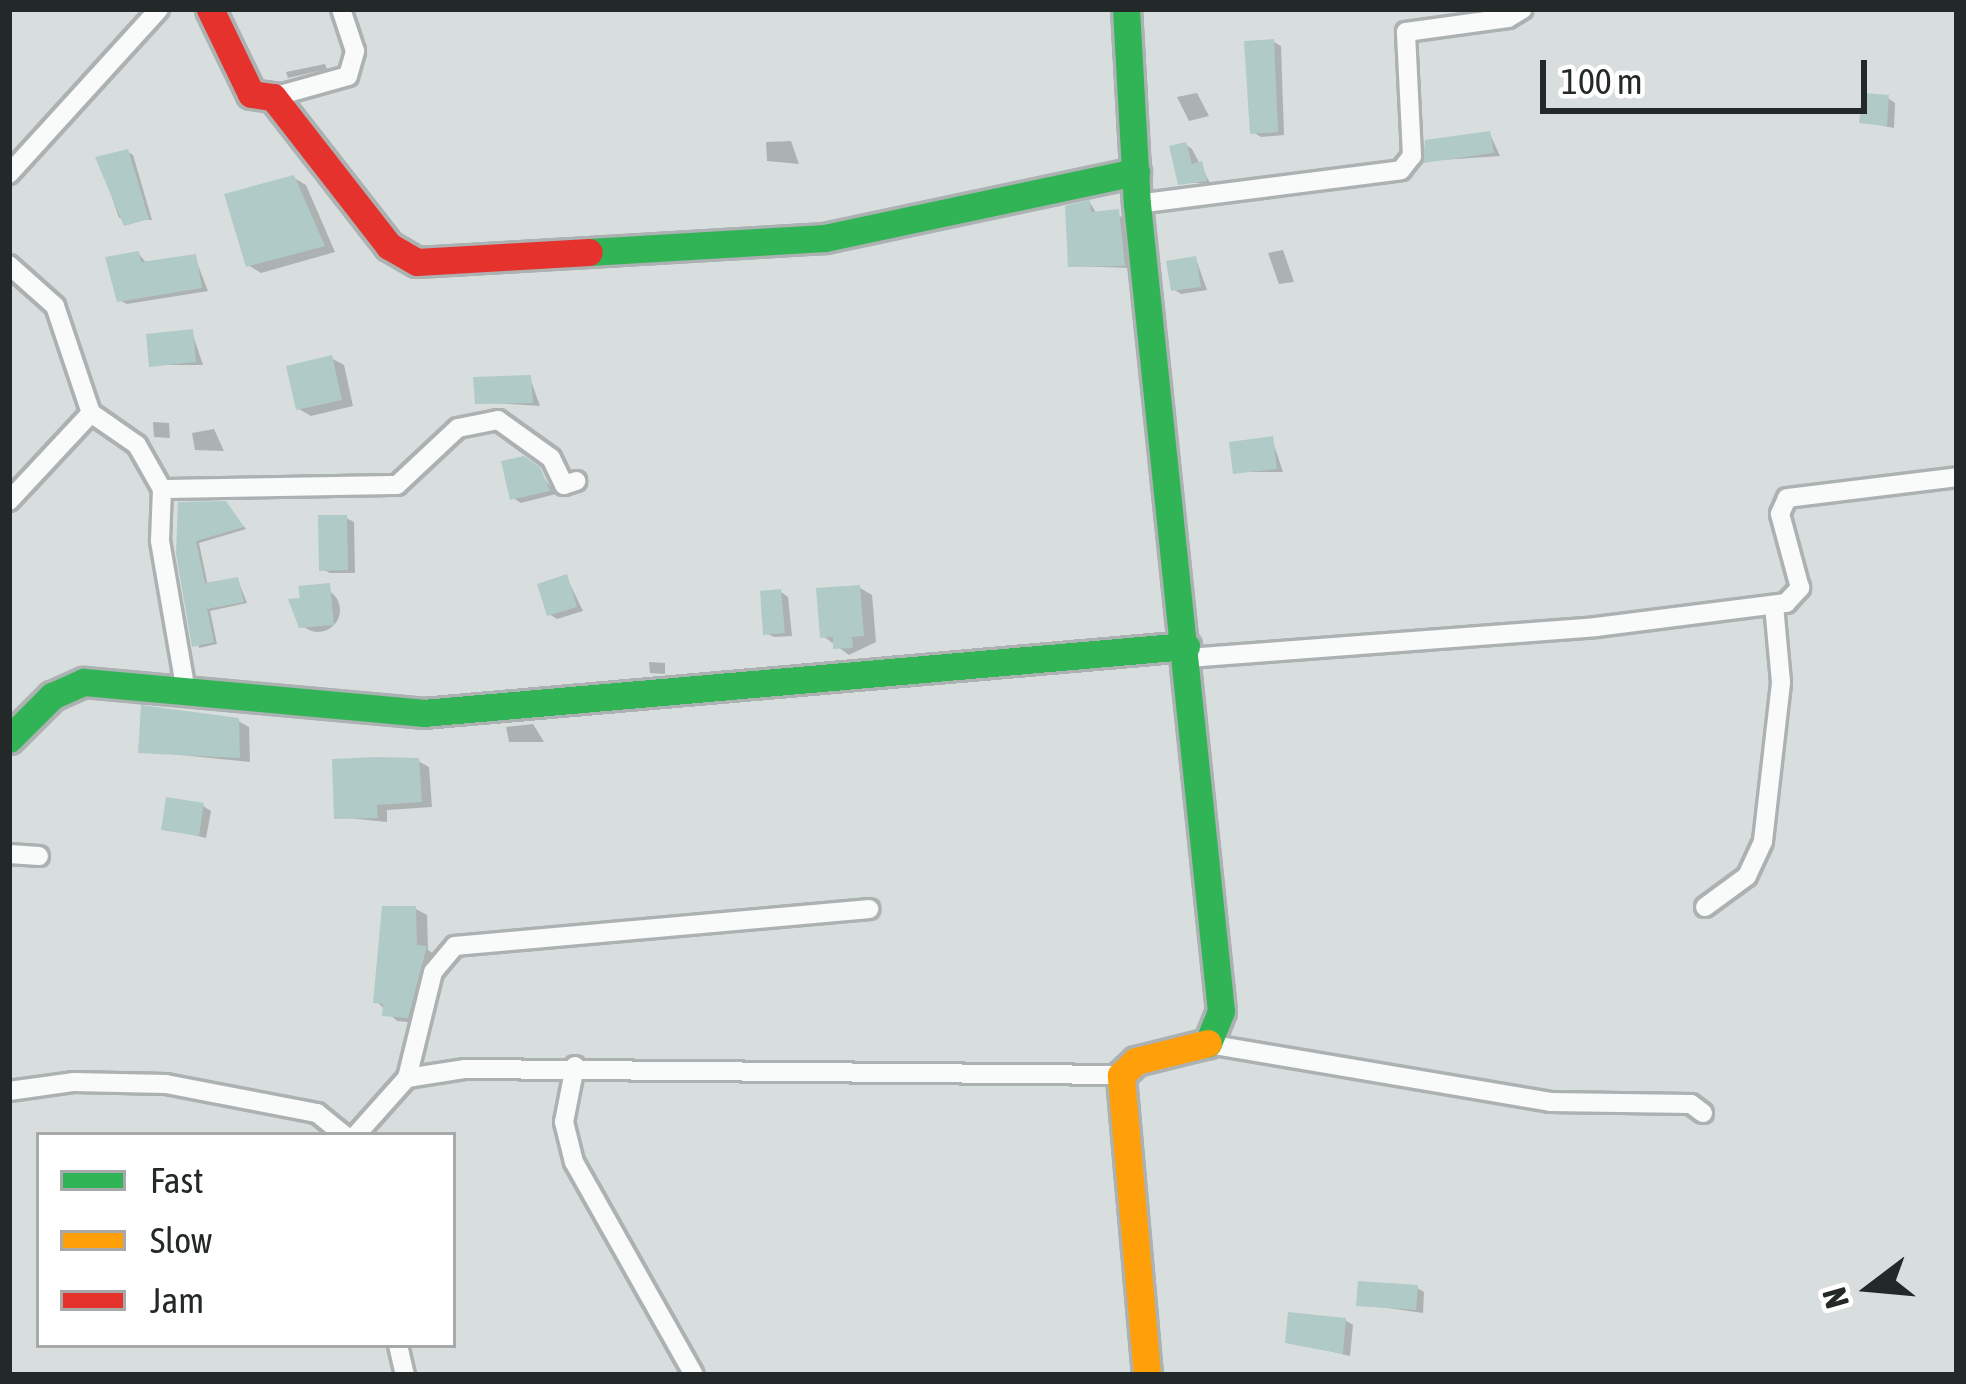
<!DOCTYPE html>
<style>
body{margin:0}
#map{position:relative;width:1966px;height:1384px;overflow:hidden;background:#d8dede;font-family:"Asap Condensed",sans-serif}
div>[style]{position:absolute}
[style*='--x']{left:calc(var(--x)*1px);top:calc(var(--y)*1px);width:calc(var(--w)*1px);rotate:calc(var(--a)*1deg)}
.shadow>*{inset:0;background:#0003}
.round{border-radius:50%}
.building>*{inset:0;background:#b0cac7}
.roads{filter:drop-shadow(3px 0 #acb1b1) drop-shadow(-3px 0 #acb1b1) drop-shadow(0 3px #acb1b1) drop-shadow(0 -3px #acb1b1)}
.street>*{height:18px;margin:-9px;padding:0 9px;transform-origin:9px;border-radius:9px;background:#f9fafa}
.fast>*{height:27px;margin:-13.5px;padding:0 13.5px;transform-origin:13.5px;border-radius:13.5px;background:#30b455}
.slow>*{height:27px;margin:-13.5px;padding:0 13.5px;transform-origin:13.5px;border-radius:13.5px;background:#ff9f0a}
.jam>*{height:27px;margin:-13.5px;padding:0 13.5px;transform-origin:13.5px;border-radius:13.5px;background:#e5322d}
span{translate:-50% -50%;white-space:nowrap;text-align:center;line-height:1.15;-webkit-text-stroke:10px #fff;paint-order:stroke}
.frame{position:absolute;inset:0;border:12px solid #232928;pointer-events:none}
.legend{position:absolute;left:36px;top:1132px;width:420px;height:216px;box-sizing:border-box;background:#fff;border:3px solid #a7a9a9;margin:0;padding:15px 21px;list-style:none;font-size:36px;color:#232928}
.legend li{display:flex;align-items:center;gap:24px;height:60px}
.legend b{width:60px;border:3px solid #a7a9a9}
.north{position:absolute;left:1810px;top:1228px;width:120px;height:120px;-webkit-text-stroke:9px #fff;paint-order:stroke;rotate:254deg;font-size:33px;font-weight:700;line-height:48px;text-align:center;color:#232928}
.north::after{content:'';display:block;margin:auto;width:42px;height:54px;background:#232928;clip-path:polygon(50% 0,100% 100%,50% 72%,0 100%)}
.scale{position:absolute;left:1540px;top:60px;width:327px;height:54px;box-sizing:border-box;border:6px solid #232928;border-top:0;padding-left:15px;font-size:36px;line-height:42px;white-space:nowrap;color:#232928;-webkit-text-stroke:9px #fff;paint-order:stroke}
</style>
<div id="map">
<div class="shadow">
<i style="clip-path:polygon(1274px 42px,1281px 46px,1284px 135px,1261px 137px,1253px 132px)"></i>
<i style="clip-path:polygon(325px 64px,327px 69px,288px 78px,286px 72px)"></i>
<i style="clip-path:polygon(1197px 93px,1209px 116px,1189px 121px,1177px 97px)"></i>
<i style="clip-path:polygon(1888px 98px,1895px 103px,1894px 128px,1863px 122px)"></i>
<i style="clip-path:polygon(1490px 134px,1500px 156px,1427px 161px)"></i>
<i style="clip-path:polygon(791px 141px,799px 164px,767px 161px,766px 142px)"></i>
<i style="clip-path:polygon(1186px 145px,1192px 149px,1210px 183px,1181px 183px)"></i>
<i style="clip-path:polygon(128px 152px,133px 155px,152px 220px,119px 218px,99px 159px)"></i>
<i style="clip-path:polygon(294px 178px,306px 185px,335px 252px,261px 273px,248px 265px)"></i>
<i style="clip-path:polygon(1090px 203px,1097px 214px,1126px 217px,1131px 268px,1071px 266px)"></i>
<i style="clip-path:polygon(1283px 250px,1294px 282px,1279px 284px,1268px 253px)"></i>
<i style="clip-path:polygon(139px 254px,147px 264px,195px 257px,208px 291px,127px 304px,119px 300px)"></i>
<i style="clip-path:polygon(1196px 259px,1207px 290px,1181px 294px,1173px 289px)"></i>
<i style="clip-path:polygon(192px 332px,203px 365px,152px 365px)"></i>
<i style="clip-path:polygon(331px 358px,344px 365px,353px 406px,311px 416px,299px 409px)"></i>
<i style="clip-path:polygon(530px 378px,540px 406px,478px 402px)"></i>
<i style="clip-path:polygon(153px 422px,169px 423px,170px 438px,154px 437px)"></i>
<i style="clip-path:polygon(214px 429px,224px 451px,195px 450px,192px 433px)"></i>
<i style="clip-path:polygon(1272px 439px,1283px 472px,1235px 472px)"></i>
<i style="clip-path:polygon(533px 464px,556px 494px,521px 503px,513px 498px)"></i>
<i style="clip-path:polygon(225px 504px,246px 529px,199px 543px,208px 586px,238px 580px,247px 603px,210px 611px,217px 644px,199px 648px,179px 554px)"></i>
<i style="clip-path:polygon(346px 518px,354px 522px,355px 573px,330px 573px,322px 569px)"></i>
<i style="clip-path:polygon(567px 578px,583px 611px,557px 619px,549px 614px)"></i>
<i class="round" style="left:296px;top:588px;width:44px;height:44px"></i>
<i style="clip-path:polygon(860px 588px,872px 595px,876px 642px,849px 655px,823px 636px)"></i>
<i style="clip-path:polygon(781px 592px,788px 597px,792px 636px,774px 637px,766px 633px)"></i>
<i style="clip-path:polygon(649px 662px,665px 663px,665px 674px,650px 673px)"></i>
<i style="clip-path:polygon(238px 721px,249px 727px,250px 762px,141px 751px)"></i>
<i style="clip-path:polygon(533px 724px,544px 742px,509px 742px,506px 727px)"></i>
<i style="clip-path:polygon(418px 761px,429px 767px,432px 807px,387px 810px,387px 822px,337px 817px)"></i>
<i style="clip-path:polygon(203px 806px,211px 811px,206px 838px,165px 828px)"></i>
<i style="clip-path:polygon(416px 909px,427px 915px,428px 950px,437px 956px,419px 1023px,397px 1021px,376px 1001px)"></i>
<i style="clip-path:polygon(1417px 1288px,1424px 1292px,1423px 1313px,1359px 1304px)"></i>
<i style="clip-path:polygon(1345px 1320px,1353px 1325px,1350px 1356px,1288px 1341px)"></i>
</div>
<div class="building">
<i style="clip-path:polygon(1274px 39px,1278px 132px,1250px 134px,1244px 41px)"></i>
<i style="clip-path:polygon(1862px 93px,1889px 95px,1887px 126px,1859px 123px)"></i>
<i style="clip-path:polygon(1490px 131px,1494px 153px,1423px 163px,1425px 140px)"></i>
<i style="clip-path:polygon(1186px 142px,1192px 164px,1202px 161px,1207px 181px,1178px 185px,1169px 146px)"></i>
<i style="clip-path:polygon(128px 149px,149px 219px,124px 226px,95px 157px)"></i>
<i style="clip-path:polygon(294px 175px,325px 246px,246px 267px,224px 194px)"></i>
<i style="clip-path:polygon(1090px 200px,1091px 212px,1119px 209px,1125px 266px,1068px 267px,1065px 206px)"></i>
<i style="clip-path:polygon(139px 251px,141px 262px,196px 254px,202px 288px,117px 302px,105px 257px)"></i>
<i style="clip-path:polygon(1196px 256px,1201px 287px,1171px 291px,1166px 261px)"></i>
<i style="clip-path:polygon(193px 329px,196px 362px,149px 367px,146px 334px)"></i>
<i style="clip-path:polygon(332px 355px,342px 400px,296px 410px,286px 366px)"></i>
<i style="clip-path:polygon(531px 375px,533px 403px,475px 404px,473px 377px)"></i>
<i style="clip-path:polygon(1273px 436px,1277px 469px,1233px 474px,1229px 442px)"></i>
<i style="clip-path:polygon(524px 456px,540px 467px,550px 491px,510px 500px,501px 461px)"></i>
<i style="clip-path:polygon(226px 501px,244px 527px,196px 541px,205px 583px,238px 577px,244px 602px,207px 609px,214px 642px,192px 647px,176px 554px,178px 502px)"></i>
<i style="clip-path:polygon(318px 515px,347px 515px,348px 570px,319px 571px)"></i>
<i style="clip-path:polygon(567px 574px,577px 607px,547px 616px,537px 584px)"></i>
<i style="clip-path:polygon(330px 583px,334px 625px,299px 628px,288px 599px,300px 598px,298px 586px)"></i>
<i style="clip-path:polygon(860px 585px,864px 636px,852px 637px,853px 648px,833px 649px,833px 637px,820px 638px,816px 588px)"></i>
<i style="clip-path:polygon(781px 589px,785px 633px,763px 635px,760px 591px)"></i>
<i style="clip-path:polygon(141px 705px,239px 718px,240px 758px,138px 753px)"></i>
<i style="clip-path:polygon(376px 757px,419px 758px,422px 802px,377px 805px,378px 818px,334px 819px,332px 759px)"></i>
<i style="clip-path:polygon(166px 797px,204px 803px,199px 836px,161px 830px)"></i>
<i style="clip-path:polygon(382px 906px,416px 906px,417px 945px,427px 946px,408px 1018px,382px 1016px,383px 1004px,373px 1003px)"></i>
<i style="clip-path:polygon(1358px 1281px,1418px 1285px,1416px 1310px,1356px 1306px)"></i>
<i style="clip-path:polygon(1288px 1312px,1346px 1318px,1343px 1354px,1285px 1343px)"></i>
</div>
<div class="roads">
<div class="street">
<i style="--x:273;--y:97;--w:78;--a:-15.6"></i>
<i style="--x:348;--y:76;--w:26;--a:-74"></i>
<i style="--x:355;--y:51;--w:44;--a:-108.4"></i>
<i style="--x:9;--y:174;--w:223;--a:-47.7"></i>
<i style="--x:1137;--y:204;--w:266;--a:-7.3"></i>
<i style="--x:1401;--y:170;--w:18;--a:-52"></i>
<i style="--x:1412;--y:156;--w:124;--a:-92.8"></i>
<i style="--x:1406;--y:32;--w:103;--a:-7.8"></i>
<i style="--x:1508;--y:18;--w:17;--a:-31"></i>
<i style="--x:9;--y:265;--w:62;--a:41.7"></i>
<i style="--x:55;--y:306;--w:113;--a:71.4"></i>
<i style="--x:91;--y:413;--w:56;--a:34.8"></i>
<i style="--x:137;--y:445;--w:51;--a:60.4"></i>
<i style="--x:162;--y:489;--w:52;--a:92.2"></i>
<i style="--x:160;--y:541;--w:152;--a:80.2"></i>
<i style="--x:162;--y:489;--w:235;--a:-1"></i>
<i style="--x:397;--y:485;--w:83;--a:-43.1"></i>
<i style="--x:458;--y:428;--w:41;--a:-11.3"></i>
<i style="--x:498;--y:420;--w:65;--a:35.6"></i>
<i style="--x:551;--y:458;--w:30;--a:64"></i>
<i style="--x:564;--y:485;--w:13;--a:-18"></i>
<i style="--x:9;--y:501;--w:120;--a:-47"></i>
<i style="--x:1187;--y:658;--w:410;--a:-4.3"></i>
<i style="--x:1596;--y:627;--w:192;--a:-7.2"></i>
<i style="--x:1786;--y:603;--w:21;--a:-47"></i>
<i style="--x:1800;--y:588;--w:77;--a:-105.1"></i>
<i style="--x:1780;--y:514;--w:17;--a:-66"></i>
<i style="--x:1787;--y:498;--w:171;--a:-7"></i>
<i style="--x:9;--y:854;--w:30;--a:4"></i>
<i style="--x:1705;--y:907;--w:52;--a:-36.4"></i>
<i style="--x:1747;--y:876;--w:38;--a:-65"></i>
<i style="--x:1763;--y:841;--w:160;--a:-83.5"></i>
<i style="--x:1781;--y:682;--w:77;--a:-95.2"></i>
<i style="--x:1208;--y:1044;--w:347;--a:9.6"></i>
<i style="--x:1550;--y:1102;--w:141;--a:0.8"></i>
<i style="--x:1691;--y:1104;--w:15;--a:37"></i>
<i style="--x:575;--y:1066;--w:57;--a:101.1"></i>
<i style="--x:564;--y:1122;--w:41;--a:76"></i>
<i style="--x:574;--y:1162;--w:244;--a:60.6"></i>
<i style="--x:407;--y:1078;--w:109;--a:-76.2"></i>
<i style="--x:433;--y:972;--w:34;--a:-50"></i>
<i style="--x:455;--y:946;--w:416;--a:-5.1"></i>
<i style="--x:9;--y:1091;--w:66;--a:-7.9"></i>
<i style="--x:74;--y:1082;--w:92;--a:1.2"></i>
<i style="--x:166;--y:1084;--w:154;--a:10.9"></i>
<i style="--x:317;--y:1113;--w:35;--a:39"></i>
<i style="--x:356;--y:1135;--w:76;--a:-48.2"></i>
<i style="--x:407;--y:1078;--w:59;--a:-8.8"></i>
<i style="--x:465;--y:1069;--w:656;--a:0.52"></i>
<i style="--x:398;--y:1345;--w:31;--a:77"></i>
</div>
<div class="fast">
<i style="--x:1126;--y:9;--w:195;--a:86.8"></i>
<i style="--x:1137;--y:204;--w:811;--a:84.06"></i>
<i style="--x:1221;--y:1011;--w:35;--a:112"></i>
<i style="--x:589;--y:252;--w:236;--a:-3.4"></i>
<i style="--x:825;--y:238;--w:318;--a:-12"></i>
<i style="--x:9;--y:739;--w:61;--a:-45"></i>
<i style="--x:52;--y:696;--w:35;--a:-24"></i>
<i style="--x:84;--y:682;--w:340;--a:5.2"></i>
<i style="--x:423;--y:713;--w:766;--a:-5.02"></i>
</div>
<div class="slow">
<i style="--x:1147;--y:1375;--w:301;--a:-95"></i>
<i style="--x:1121;--y:1075;--w:21;--a:-43"></i>
<i style="--x:1136;--y:1061;--w:74;--a:-14"></i>
</div>
<div class="jam">
<i style="--x:210;--y:9;--w:94;--a:64.2"></i>
<i style="--x:251;--y:94;--w:22;--a:8"></i>
<i style="--x:273;--y:97;--w:189;--a:52.1"></i>
<i style="--x:389;--y:246;--w:32;--a:30"></i>
<i style="--x:417;--y:262;--w:172;--a:-3.3"></i>
</div>
</div>
<div class="frame"></div>
<ul class="legend">
<li><b style="height:15px;background:#30b455"></b>Fast</li>
<li><b style="height:15px;background:#ff9f0a"></b>Slow</li>
<li><b style="height:15px;background:#e5322d"></b>Jam</li>
</ul>
<div class="north">N</div>
<div class="scale">100 m</div>
</div>
